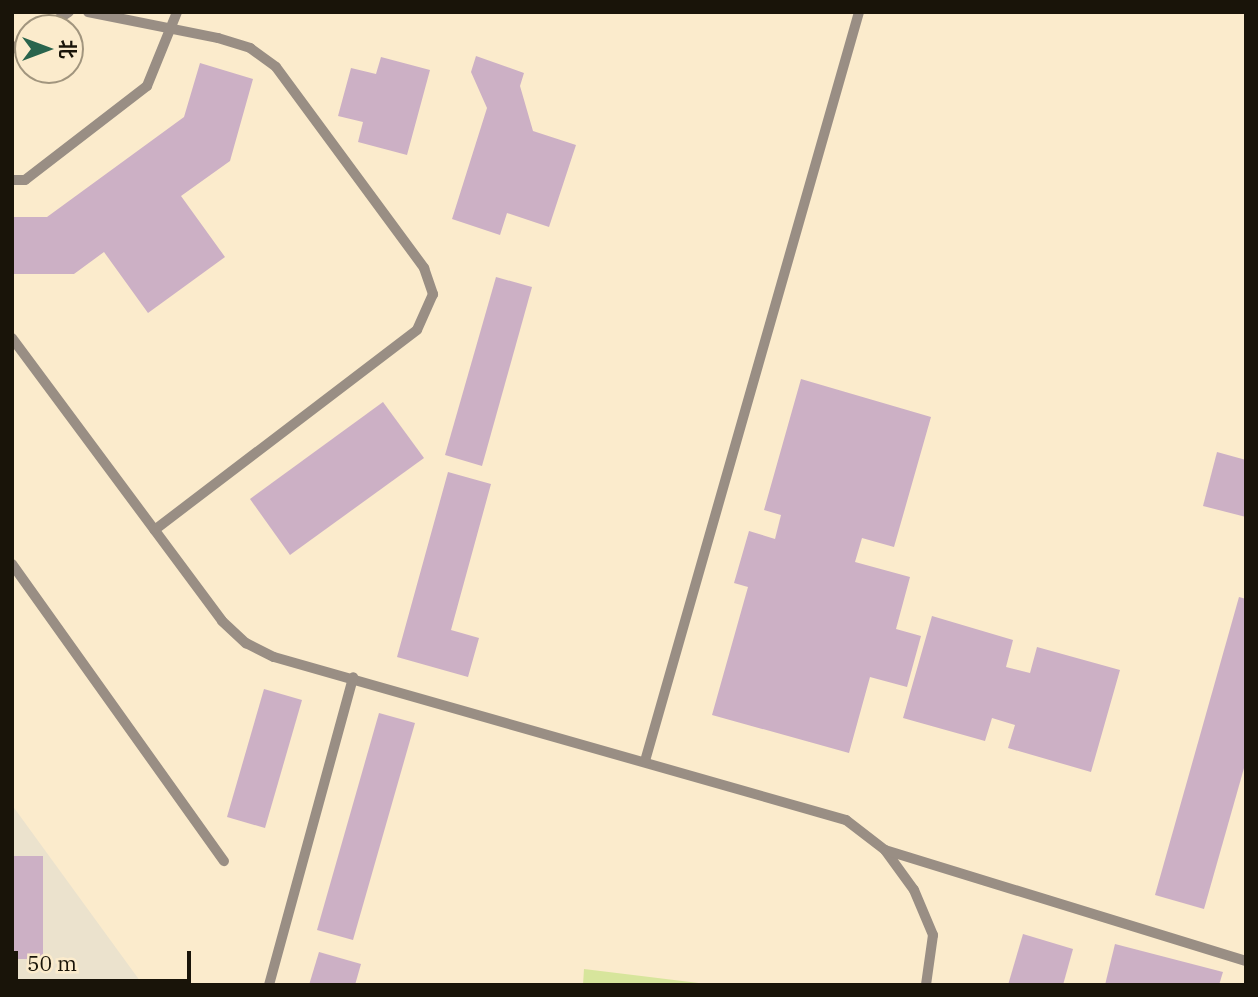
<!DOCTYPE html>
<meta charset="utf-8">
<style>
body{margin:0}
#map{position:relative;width:1258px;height:997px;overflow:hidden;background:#fbebcc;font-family:"IBM Plex Serif","Noto Sans SC",serif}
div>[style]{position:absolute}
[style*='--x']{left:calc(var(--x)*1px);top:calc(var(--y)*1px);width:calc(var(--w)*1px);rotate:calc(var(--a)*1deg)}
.education>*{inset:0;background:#ebe2cd}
.green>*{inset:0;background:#d7e59c}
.building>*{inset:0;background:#ccb0c5}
.lane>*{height:10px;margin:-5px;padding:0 5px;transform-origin:5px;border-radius:5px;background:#998e84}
span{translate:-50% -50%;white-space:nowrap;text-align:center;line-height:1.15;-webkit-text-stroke:5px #fbebcc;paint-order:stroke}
.frame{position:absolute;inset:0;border:14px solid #191409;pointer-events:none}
.north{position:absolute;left:14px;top:14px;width:70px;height:70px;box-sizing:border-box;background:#fbebcc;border:2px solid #a1957e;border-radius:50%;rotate:90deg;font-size:19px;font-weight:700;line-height:28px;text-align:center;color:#191409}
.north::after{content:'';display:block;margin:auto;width:24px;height:32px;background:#29644d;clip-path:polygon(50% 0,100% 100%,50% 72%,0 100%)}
.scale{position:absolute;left:14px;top:951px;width:177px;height:32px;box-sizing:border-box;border:4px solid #191409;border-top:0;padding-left:9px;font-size:21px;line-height:24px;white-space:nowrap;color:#191409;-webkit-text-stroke:5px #fbebcc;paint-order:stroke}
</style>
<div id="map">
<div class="education">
<i style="clip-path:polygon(12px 805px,143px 985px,12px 985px)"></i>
</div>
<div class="green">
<i style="clip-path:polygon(584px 969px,715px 985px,583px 985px)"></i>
</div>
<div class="building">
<i style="clip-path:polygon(476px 56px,524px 73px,520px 86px,533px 131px,576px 145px,549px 227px,507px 213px,500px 235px,452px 219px,487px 108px,471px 72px)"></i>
<i style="clip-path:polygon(381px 57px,430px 70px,407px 155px,358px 142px,363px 122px,338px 116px,351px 68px,376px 74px)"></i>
<i style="clip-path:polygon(200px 63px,253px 79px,230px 161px,181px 196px,225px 257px,148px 313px,104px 252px,74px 274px,12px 274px,12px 217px,47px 217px,184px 117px)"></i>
<i style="clip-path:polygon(496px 277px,532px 287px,482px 466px,445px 455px)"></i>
<i style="clip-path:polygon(801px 379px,931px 417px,894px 547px,862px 538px,855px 562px,910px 577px,896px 629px,921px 636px,907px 687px,870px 677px,849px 753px,712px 715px,748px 587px,734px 583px,749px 531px,775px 539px,781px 515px,764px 510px)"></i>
<i style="clip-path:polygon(383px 402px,424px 458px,290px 555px,250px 499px)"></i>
<i style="clip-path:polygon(1217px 452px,1246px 460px,1246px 517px,1203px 506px)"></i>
<i style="clip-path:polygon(448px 472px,491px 484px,451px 630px,479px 638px,468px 677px,397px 657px)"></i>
<i style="clip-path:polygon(1239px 597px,1246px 599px,1246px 761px,1204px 909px,1155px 895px)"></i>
<i style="clip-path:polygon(932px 616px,1013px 640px,1006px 667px,1030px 673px,1037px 647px,1120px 670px,1091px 772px,1008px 748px,1015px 725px,992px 718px,985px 741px,903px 718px)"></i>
<i style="clip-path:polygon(264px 689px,302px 700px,265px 828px,227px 817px)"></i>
<i style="clip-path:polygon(379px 713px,415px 723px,353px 940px,317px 930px)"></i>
<i style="clip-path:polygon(12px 856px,43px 856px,43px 959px,12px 959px)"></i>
<i style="clip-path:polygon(1023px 934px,1073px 949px,1063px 985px,1008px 985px)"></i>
<i style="clip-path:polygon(1115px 944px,1223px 972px,1219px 985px,1105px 985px)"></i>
<i style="clip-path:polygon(319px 952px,361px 964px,355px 985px,309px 985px)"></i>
</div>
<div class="lane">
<i style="--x:88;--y:12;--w:133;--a:11.3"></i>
<i style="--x:218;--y:38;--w:34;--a:17"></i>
<i style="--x:250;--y:48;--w:32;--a:36"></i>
<i style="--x:276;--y:67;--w:250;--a:53.6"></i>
<i style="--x:424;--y:268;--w:28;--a:71"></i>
<i style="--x:433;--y:294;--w:39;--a:114"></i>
<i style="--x:417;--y:330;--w:330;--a:142.7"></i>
<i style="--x:45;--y:28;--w:29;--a:-34"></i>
<i style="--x:12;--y:49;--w:19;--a:-32"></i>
<i style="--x:12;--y:180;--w:13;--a:0"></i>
<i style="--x:25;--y:180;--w:154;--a:-37.6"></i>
<i style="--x:147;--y:86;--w:80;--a:-67.9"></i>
<i style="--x:12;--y:338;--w:352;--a:53.4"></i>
<i style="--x:222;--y:621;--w:33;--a:43"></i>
<i style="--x:246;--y:643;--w:31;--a:27"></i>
<i style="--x:274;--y:657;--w:595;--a:15.91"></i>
<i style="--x:846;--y:820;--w:49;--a:37.6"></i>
<i style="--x:885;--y:850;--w:49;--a:54.1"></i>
<i style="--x:914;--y:890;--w:49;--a:67.1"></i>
<i style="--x:933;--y:935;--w:50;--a:98"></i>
<i style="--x:12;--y:564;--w:365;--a:54.5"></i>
<i style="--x:645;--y:761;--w:779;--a:-74.05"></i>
<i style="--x:885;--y:850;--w:378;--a:17.1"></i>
<i style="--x:269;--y:985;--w:319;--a:-74.7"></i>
</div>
<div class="frame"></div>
<div class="north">北</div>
<div class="scale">50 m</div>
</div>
